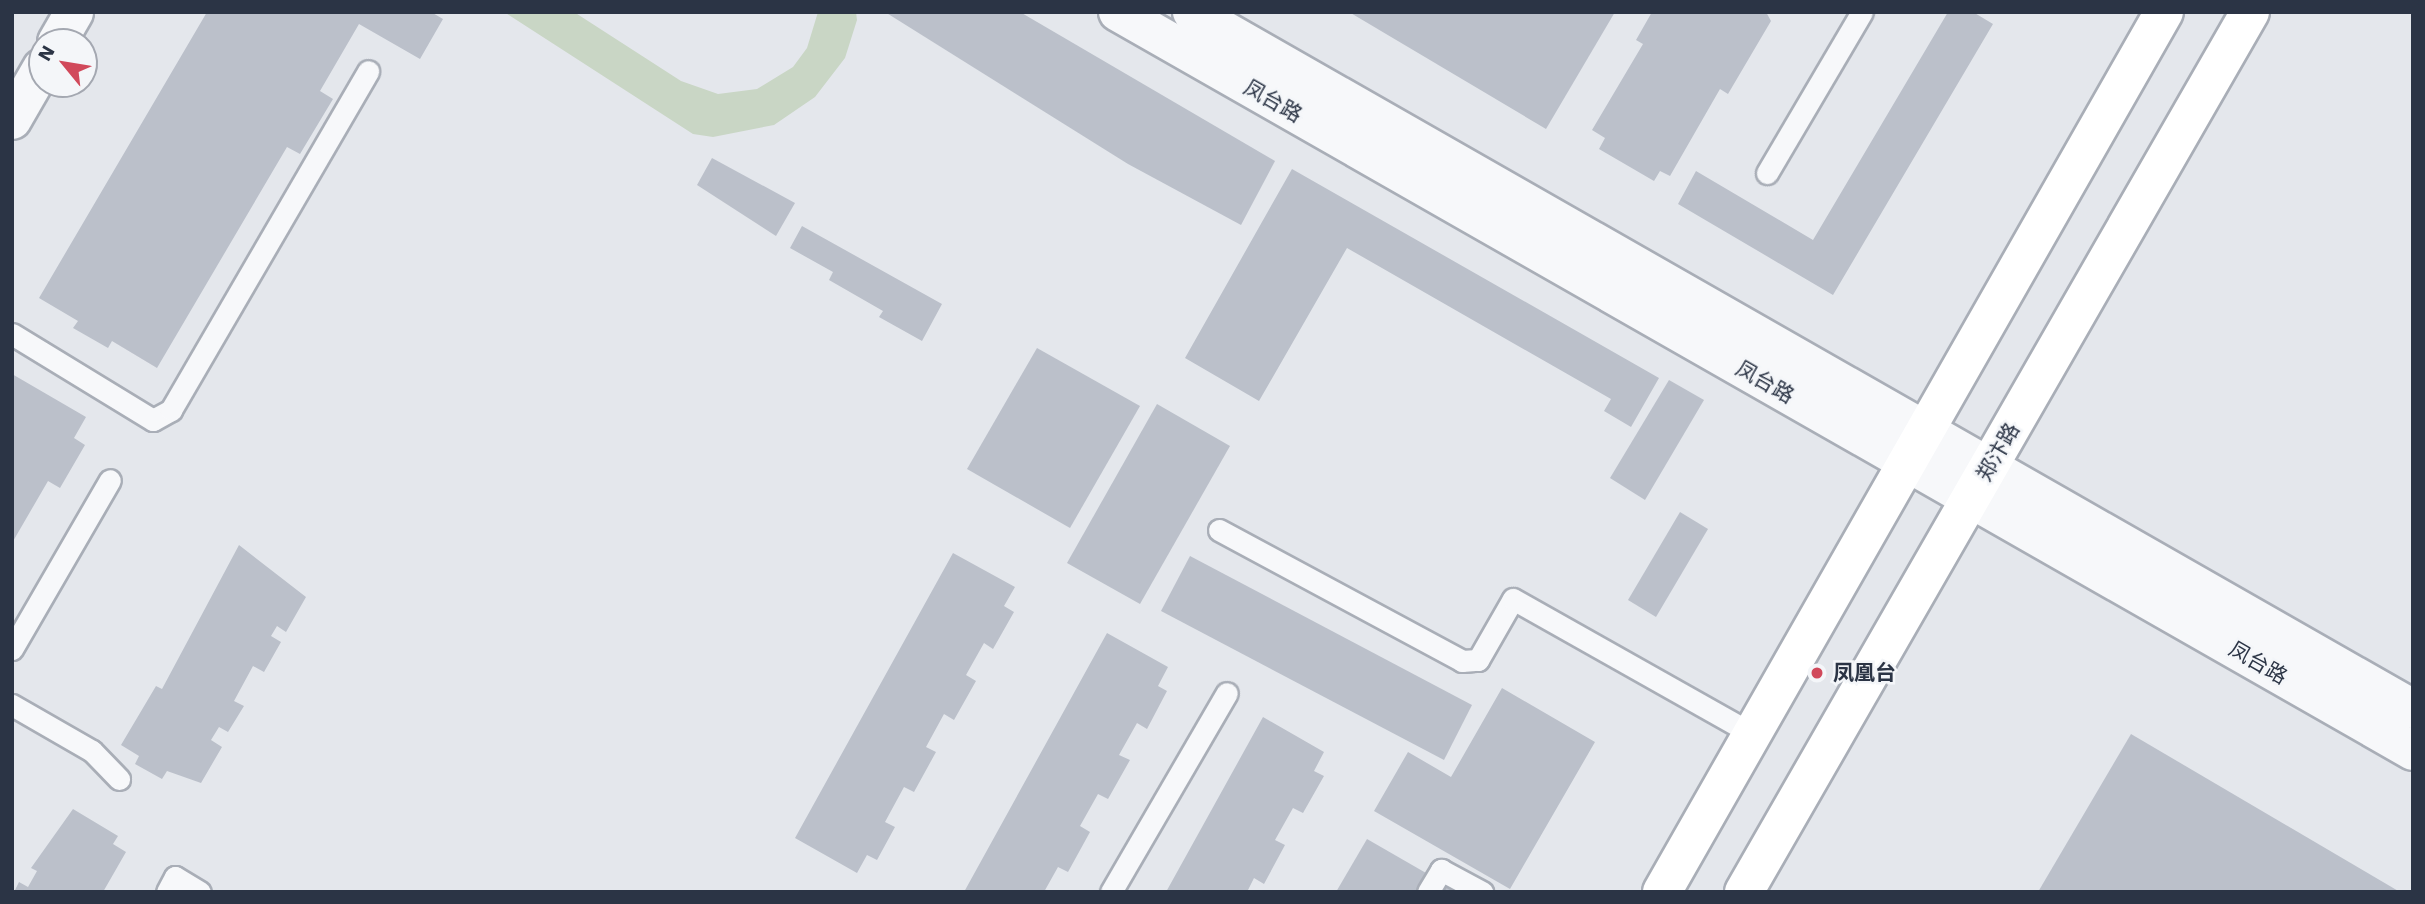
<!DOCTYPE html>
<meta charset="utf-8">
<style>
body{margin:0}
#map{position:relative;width:2425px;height:904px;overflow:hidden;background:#e4e7ec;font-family:"Work Sans","Noto Sans SC",sans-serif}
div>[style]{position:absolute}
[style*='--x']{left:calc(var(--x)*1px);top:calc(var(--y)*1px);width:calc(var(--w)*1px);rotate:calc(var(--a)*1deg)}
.green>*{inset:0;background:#c9d6c5}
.building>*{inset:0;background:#bbc0ca}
.roads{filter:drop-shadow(2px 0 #a9aeb7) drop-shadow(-2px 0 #a9aeb7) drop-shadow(0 2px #a9aeb7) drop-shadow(0 -2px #a9aeb7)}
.service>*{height:21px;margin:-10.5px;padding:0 10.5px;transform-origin:10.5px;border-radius:10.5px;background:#f7f8fa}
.minor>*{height:38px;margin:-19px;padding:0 19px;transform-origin:19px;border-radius:19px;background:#f7f8fa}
.primary>*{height:38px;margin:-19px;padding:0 19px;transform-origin:19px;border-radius:19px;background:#fff}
.dots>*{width:19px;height:19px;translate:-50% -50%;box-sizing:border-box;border:4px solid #f4f6f9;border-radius:50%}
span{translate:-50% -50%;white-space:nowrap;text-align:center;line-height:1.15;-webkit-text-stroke:5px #f4f6f9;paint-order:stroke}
.street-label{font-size:21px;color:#2b3445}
.poi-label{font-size:21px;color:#2b3445;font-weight:700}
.left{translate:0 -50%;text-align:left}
.frame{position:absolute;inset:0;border:14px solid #2b3445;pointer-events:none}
.north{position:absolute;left:28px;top:28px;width:70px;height:70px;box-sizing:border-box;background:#f4f6f9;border:2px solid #a4a8b1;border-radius:50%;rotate:300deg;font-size:19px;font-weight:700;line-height:28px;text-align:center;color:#2b3445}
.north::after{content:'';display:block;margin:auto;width:24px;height:32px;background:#d1495b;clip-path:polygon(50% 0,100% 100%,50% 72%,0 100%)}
</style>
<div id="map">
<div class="green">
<i style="clip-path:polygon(504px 12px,574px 12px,681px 81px,718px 94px,757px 89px,793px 67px,807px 48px,818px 12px,856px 12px,857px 20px,845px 58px,815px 97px,774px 125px,713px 137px,693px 134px)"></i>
</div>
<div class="building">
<i style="clip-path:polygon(207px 12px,431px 12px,443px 19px,420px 59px,359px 24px,320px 91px,333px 99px,300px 154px,287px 147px,157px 368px,112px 341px,108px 348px,73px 328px,78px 321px,39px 298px)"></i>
<i style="clip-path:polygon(885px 12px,1020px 12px,1275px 161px,1241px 225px,1128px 164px)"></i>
<i style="clip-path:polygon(1349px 12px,1615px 12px,1546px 129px)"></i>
<i style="clip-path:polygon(1652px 12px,1766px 12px,1771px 21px,1728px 94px,1720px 89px,1670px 176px,1660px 171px,1654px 181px,1599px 149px,1605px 138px,1592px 130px,1643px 44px,1636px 40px)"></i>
<i style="clip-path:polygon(1948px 12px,1973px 12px,1993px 24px,1833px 295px,1678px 204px,1696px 171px,1813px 240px)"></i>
<i style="clip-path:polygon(712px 158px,795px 203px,776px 236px,697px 185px)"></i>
<i style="clip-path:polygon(1292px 169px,1659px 378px,1631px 427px,1604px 411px,1611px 399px,1347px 248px,1259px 401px,1185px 358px)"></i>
<i style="clip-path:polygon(802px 226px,942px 304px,922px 341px,879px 317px,883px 311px,829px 280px,833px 272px,790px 248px)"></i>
<i style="clip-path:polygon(1037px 348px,1140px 406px,1070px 528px,967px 469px)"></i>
<i style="clip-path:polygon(12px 374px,86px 417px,74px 438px,85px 445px,60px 488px,48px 481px,12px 543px)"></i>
<i style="clip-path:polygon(1669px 380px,1704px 400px,1645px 500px,1610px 478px)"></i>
<i style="clip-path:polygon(1157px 404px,1230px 446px,1140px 604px,1067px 563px)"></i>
<i style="clip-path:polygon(1680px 512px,1708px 529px,1656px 617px,1628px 600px)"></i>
<i style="clip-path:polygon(239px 545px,306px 597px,286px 632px,277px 626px,271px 636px,281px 642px,264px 672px,253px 666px,234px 701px,244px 706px,228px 732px,219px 727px,211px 740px,222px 747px,201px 783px,167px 771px,162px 779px,135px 764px,139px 756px,121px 745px,156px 686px,162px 689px)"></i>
<i style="clip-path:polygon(953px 553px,1015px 587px,1004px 606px,1014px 612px,993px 649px,984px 643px,966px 675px,976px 681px,954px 720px,944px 714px,926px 747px,936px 752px,914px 792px,904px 787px,885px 822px,895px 827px,877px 860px,867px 855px,857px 873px,795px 838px)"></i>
<i style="clip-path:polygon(1190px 556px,1472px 705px,1444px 760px,1161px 611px)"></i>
<i style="clip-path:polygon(1107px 633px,1168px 667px,1158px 686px,1167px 691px,1147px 729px,1137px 723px,1119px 755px,1130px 760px,1108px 799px,1098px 794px,1080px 826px,1090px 832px,1068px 872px,1058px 867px,1044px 892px,964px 892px)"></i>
<i style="clip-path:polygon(1502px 688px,1595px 742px,1510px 889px,1374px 811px,1408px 752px,1451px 777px)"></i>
<i style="clip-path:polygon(1263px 717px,1324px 752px,1314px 771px,1324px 776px,1303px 813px,1293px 808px,1275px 840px,1285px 845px,1264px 884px,1254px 878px,1247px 892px,1166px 892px)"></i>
<i style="clip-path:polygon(2131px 734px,2400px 892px,2038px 892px)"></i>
<i style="clip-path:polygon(73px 809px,118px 836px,113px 844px,126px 852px,103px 892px,14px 892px,19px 882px,28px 887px,37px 871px,31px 868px)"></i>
<i style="clip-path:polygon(1367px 839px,1459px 892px,1336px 892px)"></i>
</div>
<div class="roads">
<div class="service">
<i style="--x:1767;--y:173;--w:187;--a:-59.5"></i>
<i style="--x:12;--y:334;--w:165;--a:31.4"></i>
<i style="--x:153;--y:420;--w:21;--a:-29"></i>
<i style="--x:171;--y:410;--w:392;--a:-59.8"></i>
<i style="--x:1219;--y:530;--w:276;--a:28.3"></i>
<i style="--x:1462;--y:661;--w:16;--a:-4"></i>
<i style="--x:1478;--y:660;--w:70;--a:-60.2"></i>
<i style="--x:1513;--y:599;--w:275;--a:29.4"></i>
<i style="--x:12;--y:649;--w:195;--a:-59.9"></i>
<i style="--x:12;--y:705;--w:92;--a:29.9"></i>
<i style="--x:92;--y:751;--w:39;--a:46"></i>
<i style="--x:167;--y:892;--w:17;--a:-62"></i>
<i style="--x:175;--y:877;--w:29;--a:31"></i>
<i style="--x:1111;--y:892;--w:230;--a:-59.8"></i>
<i style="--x:1428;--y:892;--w:26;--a:-59"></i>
<i style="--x:1441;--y:870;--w:47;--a:28.2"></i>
</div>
<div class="minor">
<i style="--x:1118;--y:12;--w:1491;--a:29.71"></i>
<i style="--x:1192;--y:12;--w:1406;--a:29.72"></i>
<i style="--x:57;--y:42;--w:34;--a:-60"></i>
<i style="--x:12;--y:120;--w:60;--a:-60"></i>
</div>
<div class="primary">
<i style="--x:1662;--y:892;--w:1013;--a:-60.3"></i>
<i style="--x:1744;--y:892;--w:1015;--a:-60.1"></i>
</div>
</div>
<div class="dots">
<i style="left:1817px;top:673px;background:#d1495b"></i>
</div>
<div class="street-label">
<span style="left:1273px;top:101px;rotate:30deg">凤台路</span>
<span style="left:1765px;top:382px;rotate:30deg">凤台路</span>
<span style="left:1998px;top:452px;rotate:-60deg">郑汴路</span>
<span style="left:2258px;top:663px;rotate:30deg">凤台路</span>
</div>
<div class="poi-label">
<span class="left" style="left:1833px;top:673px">凤凰台</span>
</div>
<div class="frame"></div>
<div class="north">N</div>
</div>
